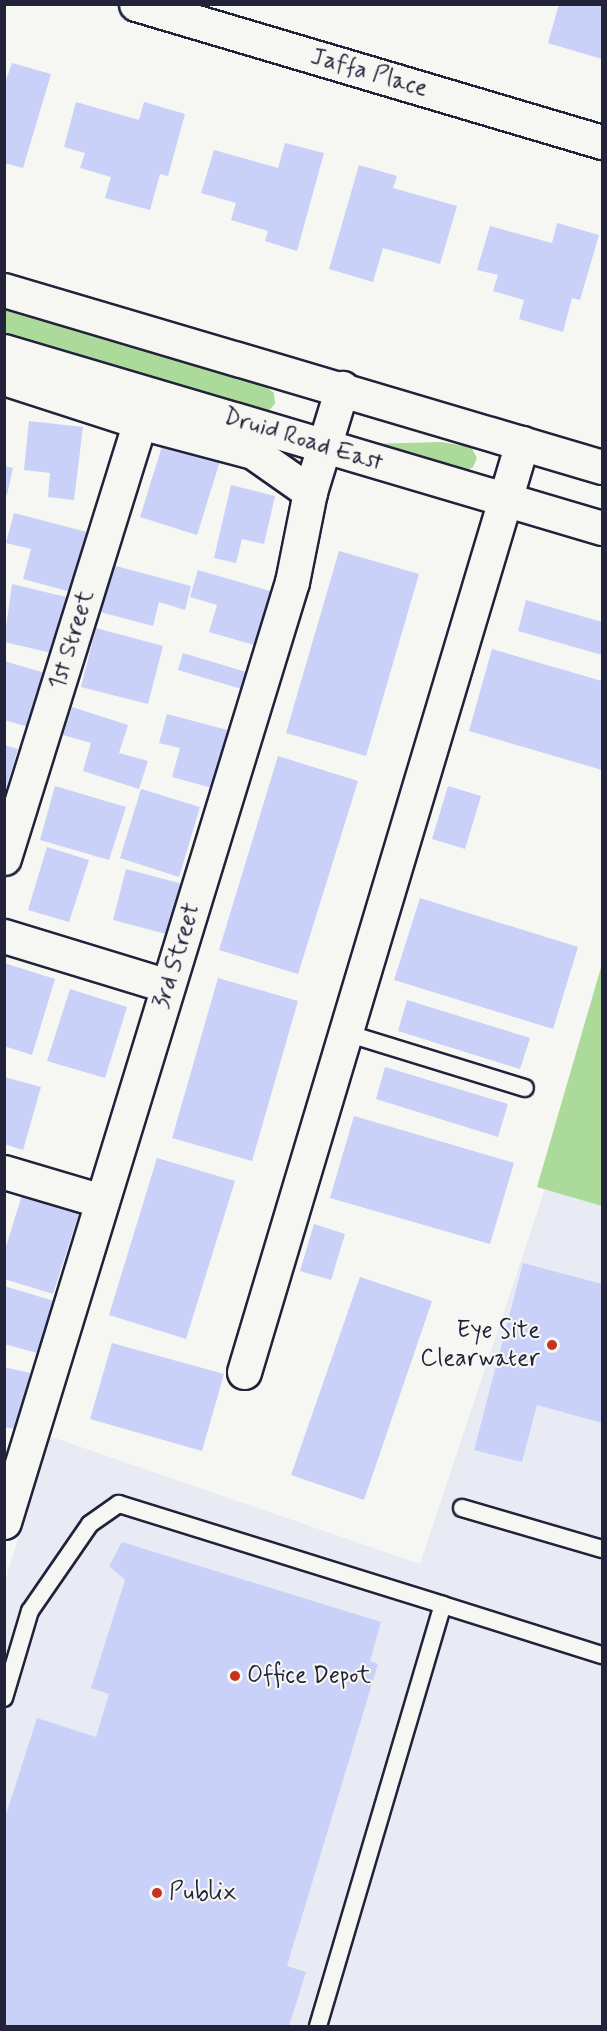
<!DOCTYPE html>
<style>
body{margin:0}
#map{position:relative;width:607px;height:2031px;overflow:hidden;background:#f6f6f2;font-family:Mynerve,sans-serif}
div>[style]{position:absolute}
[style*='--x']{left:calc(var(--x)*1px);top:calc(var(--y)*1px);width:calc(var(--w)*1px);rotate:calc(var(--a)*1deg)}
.built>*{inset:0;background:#e8ebf4}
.green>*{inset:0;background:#abda9a}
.building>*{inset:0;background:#c9d1f9}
.roads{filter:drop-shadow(2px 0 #22223b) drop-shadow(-2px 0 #22223b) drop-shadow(0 2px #22223b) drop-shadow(0 -2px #22223b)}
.service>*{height:16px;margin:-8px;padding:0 8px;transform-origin:8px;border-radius:8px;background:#f6f6f2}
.minor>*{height:33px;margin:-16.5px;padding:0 16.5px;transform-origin:16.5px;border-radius:16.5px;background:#f6f6f2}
.tertiary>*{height:33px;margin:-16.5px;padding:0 16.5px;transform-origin:16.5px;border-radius:16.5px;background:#f6f6f2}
.dots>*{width:16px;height:16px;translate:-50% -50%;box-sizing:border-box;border:3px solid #f6f6f2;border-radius:50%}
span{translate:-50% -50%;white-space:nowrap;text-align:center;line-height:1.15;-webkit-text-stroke:4.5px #f6f6f2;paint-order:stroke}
.street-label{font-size:24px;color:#22223b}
.poi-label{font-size:24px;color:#22223b}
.right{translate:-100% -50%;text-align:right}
.left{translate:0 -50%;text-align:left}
.frame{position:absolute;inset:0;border:6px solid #22223b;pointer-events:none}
</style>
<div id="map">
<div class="built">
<i style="clip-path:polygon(602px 1018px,602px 2026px,5px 2026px,5px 1582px,49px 1436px,420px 1564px)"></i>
</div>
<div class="green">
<i style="clip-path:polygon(4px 309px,265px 386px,274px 393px,275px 404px,267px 412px,5px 339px)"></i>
<i style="clip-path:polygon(441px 442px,471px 447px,477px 458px,473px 467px,466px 471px,370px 444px)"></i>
<i style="clip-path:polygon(602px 964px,602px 1206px,537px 1187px)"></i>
</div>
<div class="building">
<i style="clip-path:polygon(559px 4px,602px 4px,602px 59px,548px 43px)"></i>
<i style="clip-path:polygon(12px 63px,51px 74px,23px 168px,4px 163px,4px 86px)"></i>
<i style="clip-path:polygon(76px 102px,139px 120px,144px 102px,185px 114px,168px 176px,160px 174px,150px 210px,105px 198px,111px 177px,80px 168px,85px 153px,64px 147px)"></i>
<i style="clip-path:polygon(285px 143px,324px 153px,297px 251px,265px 241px,268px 231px,231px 220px,236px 203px,201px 193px,214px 150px,278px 168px)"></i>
<i style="clip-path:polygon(359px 165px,397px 176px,393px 188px,457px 206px,440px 264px,383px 248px,373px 282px,329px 269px)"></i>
<i style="clip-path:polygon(557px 223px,599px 235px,580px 300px,572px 298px,563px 332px,519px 319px,524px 300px,493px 291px,498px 275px,477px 270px,490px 226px,552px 243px)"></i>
<i style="clip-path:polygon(29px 421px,83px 427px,74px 500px,48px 497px,50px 473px,24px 470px)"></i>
<i style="clip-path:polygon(164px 440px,221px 458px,197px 535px,140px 517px)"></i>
<i style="clip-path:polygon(4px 466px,13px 468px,7px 495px,4px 495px)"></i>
<i style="clip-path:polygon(231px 485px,275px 496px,264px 544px,242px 539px,236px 563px,214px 558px)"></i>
<i style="clip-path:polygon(14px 513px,87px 532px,71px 592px,23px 579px,31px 549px,6px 543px)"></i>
<i style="clip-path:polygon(339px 551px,419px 574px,366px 756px,286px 733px)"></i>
<i style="clip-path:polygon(112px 565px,191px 586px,185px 610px,159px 602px,153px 626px,100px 612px)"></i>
<i style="clip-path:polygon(198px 570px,277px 593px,261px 647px,209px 632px,217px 605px,190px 597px)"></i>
<i style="clip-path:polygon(12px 584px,66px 597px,52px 653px,4px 642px)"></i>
<i style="clip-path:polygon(526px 600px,602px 622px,602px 655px,518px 631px)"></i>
<i style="clip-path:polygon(96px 628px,163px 646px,148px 704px,81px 687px)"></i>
<i style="clip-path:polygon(492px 649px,602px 681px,602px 770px,469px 731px)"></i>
<i style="clip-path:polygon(183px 653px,246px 672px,241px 689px,178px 670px)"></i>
<i style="clip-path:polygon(4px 661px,45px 673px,29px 727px,4px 720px)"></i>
<i style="clip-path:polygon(72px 707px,128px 725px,119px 753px,148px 761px,139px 789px,83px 771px,91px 743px,63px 735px)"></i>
<i style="clip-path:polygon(167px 714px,231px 731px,216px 789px,172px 777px,180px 748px,159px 743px)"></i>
<i style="clip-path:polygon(4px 745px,18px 749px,5px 791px,4px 791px)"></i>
<i style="clip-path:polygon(278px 756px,358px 781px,298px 974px,219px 950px)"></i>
<i style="clip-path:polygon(55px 786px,126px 807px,109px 860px,40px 840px)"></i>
<i style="clip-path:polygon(448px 786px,481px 796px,465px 849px,432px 839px)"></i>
<i style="clip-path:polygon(141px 789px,200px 807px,179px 877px,120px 858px)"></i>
<i style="clip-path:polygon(47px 847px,89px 860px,69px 922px,28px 910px)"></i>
<i style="clip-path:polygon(126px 869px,183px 884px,170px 935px,113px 920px)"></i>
<i style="clip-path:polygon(420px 898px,578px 947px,553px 1029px,394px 980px)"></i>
<i style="clip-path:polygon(4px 963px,55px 979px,32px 1055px,4px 1046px)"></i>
<i style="clip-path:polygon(218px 978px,298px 1001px,252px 1161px,172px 1138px)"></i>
<i style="clip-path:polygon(70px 989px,127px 1007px,105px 1078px,47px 1061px)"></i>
<i style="clip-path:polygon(407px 1000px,530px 1038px,520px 1069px,398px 1031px)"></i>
<i style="clip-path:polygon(385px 1067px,508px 1104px,498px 1137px,376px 1099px)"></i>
<i style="clip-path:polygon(4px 1077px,41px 1087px,23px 1150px,4px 1144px)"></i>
<i style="clip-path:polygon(354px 1116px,514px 1163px,490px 1244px,330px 1198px)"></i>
<i style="clip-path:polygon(157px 1158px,235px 1181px,186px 1339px,109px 1315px)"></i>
<i style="clip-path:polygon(23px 1192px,80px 1210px,53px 1294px,4px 1279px,4px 1253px)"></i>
<i style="clip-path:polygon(314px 1224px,345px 1234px,331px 1280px,300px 1271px)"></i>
<i style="clip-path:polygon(523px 1263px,602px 1284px,602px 1423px,537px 1405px,522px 1462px,474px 1450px)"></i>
<i style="clip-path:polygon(360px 1277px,432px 1301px,364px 1500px,291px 1475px)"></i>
<i style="clip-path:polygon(4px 1286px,61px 1303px,45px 1355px,4px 1344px)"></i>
<i style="clip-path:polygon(112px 1343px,224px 1374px,202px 1451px,90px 1419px)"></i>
<i style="clip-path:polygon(4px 1367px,30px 1373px,16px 1429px,4px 1427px)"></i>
<i style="clip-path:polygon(122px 1542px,381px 1622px,370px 1661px,378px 1664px,287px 1966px,306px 1972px,289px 2026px,4px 2026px,4px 1821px,37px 1718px,96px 1737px,109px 1694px,91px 1688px,125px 1580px,109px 1566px)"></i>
</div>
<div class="roads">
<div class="service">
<i style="--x:346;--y:1033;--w:187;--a:17.1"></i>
<i style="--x:462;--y:1508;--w:146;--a:16.3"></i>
<i style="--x:4;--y:1698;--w:91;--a:-73.4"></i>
<i style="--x:30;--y:1611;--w:106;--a:-55.4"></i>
<i style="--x:90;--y:1524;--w:35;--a:-35"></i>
<i style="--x:119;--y:1504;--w:339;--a:17.3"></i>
<i style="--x:318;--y:2026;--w:439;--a:-73.5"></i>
<i style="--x:443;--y:1605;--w:167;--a:17.5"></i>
</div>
<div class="minor">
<i style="--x:136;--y:4;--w:486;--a:16.5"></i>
<i style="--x:4;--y:378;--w:143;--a:17.9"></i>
<i style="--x:140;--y:422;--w:117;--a:14.9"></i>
<i style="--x:253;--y:452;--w:70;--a:35.1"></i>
<i style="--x:4;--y:858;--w:457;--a:-72.7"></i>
<i style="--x:4;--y:936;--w:171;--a:17"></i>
<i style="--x:4;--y:1172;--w:102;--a:16.5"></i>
<i style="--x:244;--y:1372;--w:970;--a:-73.34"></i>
<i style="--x:4;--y:1522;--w:983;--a:-72.97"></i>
<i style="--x:292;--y:582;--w:92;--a:-78.7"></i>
<i style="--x:310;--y:492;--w:109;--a:-72.9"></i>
</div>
<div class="tertiary">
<i style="--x:4;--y:290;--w:624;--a:16.49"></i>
<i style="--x:4;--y:351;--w:624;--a:16.49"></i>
</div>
</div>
<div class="dots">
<i style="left:552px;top:1345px;background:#c8321e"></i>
<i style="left:235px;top:1676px;background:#c8321e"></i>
<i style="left:157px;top:1893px;background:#c8321e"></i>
</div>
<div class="street-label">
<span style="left:369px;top:73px;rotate:16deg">Jaffa Place</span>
<span style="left:303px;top:440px;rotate:17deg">Druid Road East</span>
<span style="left:72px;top:640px;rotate:-73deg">1st Street</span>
<span style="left:177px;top:956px;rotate:-73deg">3rd Street</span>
</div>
<div class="poi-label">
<span class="right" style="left:540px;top:1345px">Eye Site<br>Clearwater</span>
<span class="left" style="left:247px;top:1676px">Office Depot</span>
<span class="left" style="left:169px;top:1893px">Publix</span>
</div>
<div class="frame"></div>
</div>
